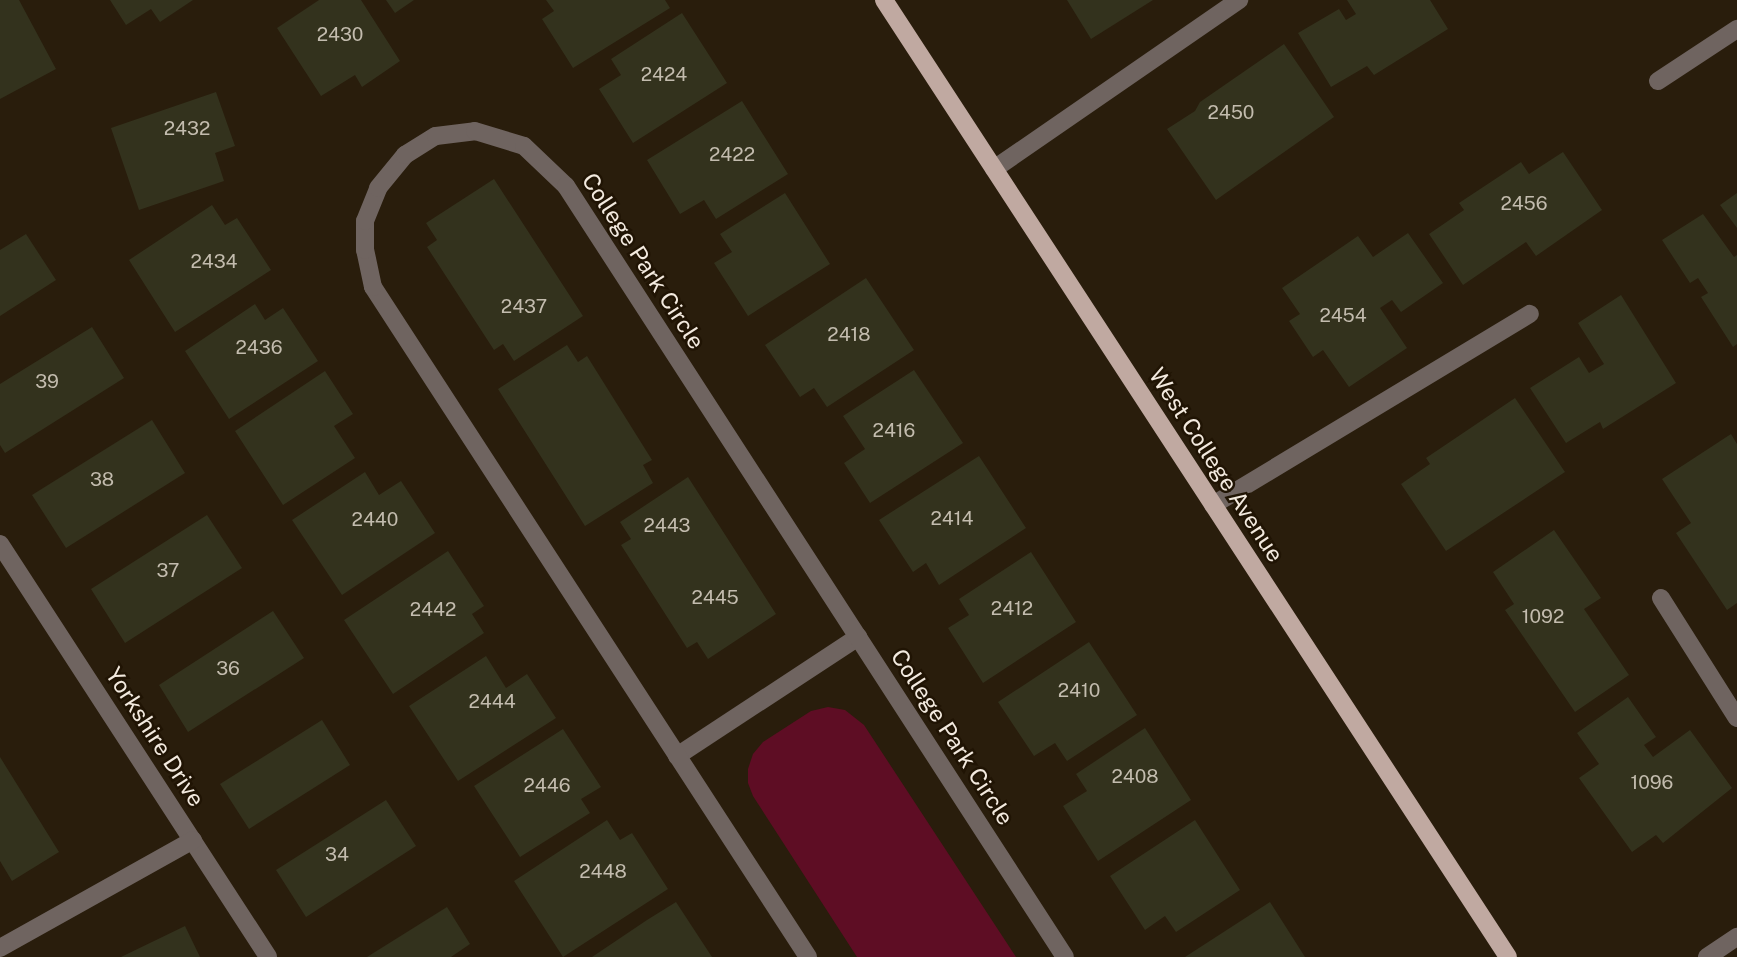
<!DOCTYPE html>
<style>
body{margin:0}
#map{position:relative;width:1737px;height:957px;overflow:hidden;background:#291d0c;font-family:"Public Sans",sans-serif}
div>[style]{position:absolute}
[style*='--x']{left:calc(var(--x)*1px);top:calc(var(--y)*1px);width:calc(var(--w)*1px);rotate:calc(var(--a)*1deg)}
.green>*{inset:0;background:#5e0d24}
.building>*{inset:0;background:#33321d}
.minor>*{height:18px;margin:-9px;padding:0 9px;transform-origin:9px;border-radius:9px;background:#6f6460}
.major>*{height:18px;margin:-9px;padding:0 9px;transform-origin:9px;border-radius:9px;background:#c0a9a1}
span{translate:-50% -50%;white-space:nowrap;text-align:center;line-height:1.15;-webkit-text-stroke:5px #201404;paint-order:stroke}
.number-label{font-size:19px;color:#c3bcae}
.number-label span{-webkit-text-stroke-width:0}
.street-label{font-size:23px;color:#f3eadf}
</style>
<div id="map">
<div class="green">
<i style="clip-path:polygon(828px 707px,845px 710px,864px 725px,1016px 957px,857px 957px,753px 796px,748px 783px,748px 769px,753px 754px,763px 742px,811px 711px)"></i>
</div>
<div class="building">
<i style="clip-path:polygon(0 0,19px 0,56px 69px,0 99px)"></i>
<i style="clip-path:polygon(110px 0,193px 0,160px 22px,151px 9px,126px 25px)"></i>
<i style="clip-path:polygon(319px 0,361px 0,400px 61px,362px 87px,355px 75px,321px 96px,277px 28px)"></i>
<i style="clip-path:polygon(386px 0,414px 0,395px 13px)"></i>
<i style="clip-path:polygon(546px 0,665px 0,670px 8px,573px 68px,542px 19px,554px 11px)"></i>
<i style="clip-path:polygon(1067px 0,1153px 0,1091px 39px)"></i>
<i style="clip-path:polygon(1347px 0,1430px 0,1448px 29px,1374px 75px,1367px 66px,1331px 87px,1298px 33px,1339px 9px,1346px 20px,1356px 14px)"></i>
<i style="clip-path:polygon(682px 13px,727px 83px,633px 143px,599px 89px,621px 75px,611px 59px)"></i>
<i style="clip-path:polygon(1284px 44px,1334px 117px,1216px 200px,1167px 129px,1195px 111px,1200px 102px)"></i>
<i style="clip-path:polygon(216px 92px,235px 146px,215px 153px,224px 181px,139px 210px,111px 128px)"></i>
<i style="clip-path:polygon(742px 101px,788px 174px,716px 219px,704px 200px,680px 214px,647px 160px)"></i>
<i style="clip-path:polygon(1563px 152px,1602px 210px,1536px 256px,1526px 242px,1463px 285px,1429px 234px,1464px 210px,1459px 203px,1521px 162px,1529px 174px)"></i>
<i style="clip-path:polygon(494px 179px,583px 316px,514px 361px,503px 344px,494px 350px,427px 247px,437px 240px,426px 223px)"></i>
<i style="clip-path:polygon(785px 193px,830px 264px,748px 316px,714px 263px,732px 252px,720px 234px)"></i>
<i style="clip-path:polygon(1737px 193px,1737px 228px,1720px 205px)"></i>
<i style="clip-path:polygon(212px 205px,225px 225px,237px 218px,271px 270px,175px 332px,129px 260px)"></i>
<i style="clip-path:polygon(1703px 214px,1734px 257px,1737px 255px,1737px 344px,1733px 347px,1701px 297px,1708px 293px,1698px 278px,1690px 283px,1662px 240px)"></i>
<i style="clip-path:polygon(1408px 233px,1443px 283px,1401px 312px,1392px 300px,1380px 308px,1407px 348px,1349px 387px,1323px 350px,1313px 357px,1289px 321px,1300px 314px,1282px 288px,1358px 236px,1373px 257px)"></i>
<i style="clip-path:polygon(26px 234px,56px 280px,0 316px,0 250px)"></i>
<i style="clip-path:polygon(866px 278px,914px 350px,827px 407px,814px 388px,800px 397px,765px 345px)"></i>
<i style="clip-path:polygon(1621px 295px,1676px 383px,1603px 429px,1600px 422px,1566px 443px,1530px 388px,1579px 357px,1589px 373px,1604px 364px,1578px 323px)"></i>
<i style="clip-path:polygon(255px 304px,265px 320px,283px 308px,318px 361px,229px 419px,185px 351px)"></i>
<i style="clip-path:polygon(92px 327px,124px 378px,5px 453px,0 445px,0 384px)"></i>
<i style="clip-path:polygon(567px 345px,578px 362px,587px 356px,652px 460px,643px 465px,653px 483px,585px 526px,498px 389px)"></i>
<i style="clip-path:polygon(914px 370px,963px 443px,870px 503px,844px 463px,865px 449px,843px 416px)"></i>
<i style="clip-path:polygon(325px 371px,353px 414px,334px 426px,355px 458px,283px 505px,235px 431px)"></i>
<i style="clip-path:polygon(1515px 398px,1565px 472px,1446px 551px,1401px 484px,1430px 464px,1426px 458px)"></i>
<i style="clip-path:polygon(152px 420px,185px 473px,66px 548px,32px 495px)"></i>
<i style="clip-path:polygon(1731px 434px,1737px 444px,1737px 603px,1727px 610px,1676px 533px,1691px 523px,1662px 479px)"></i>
<i style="clip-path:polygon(979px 456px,1026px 528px,939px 585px,926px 563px,913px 572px,879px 520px)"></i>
<i style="clip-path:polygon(365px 472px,379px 495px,401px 481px,435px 533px,342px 595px,292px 520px)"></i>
<i style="clip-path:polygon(688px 477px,776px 614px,708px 659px,697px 642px,687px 648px,621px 545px,631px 539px,620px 522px)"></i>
<i style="clip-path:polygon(207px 515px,242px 568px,125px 643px,91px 589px)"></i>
<i style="clip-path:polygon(1554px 530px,1601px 598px,1584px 609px,1629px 675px,1575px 712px,1505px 610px,1514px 604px,1493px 572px)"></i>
<i style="clip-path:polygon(448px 551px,484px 606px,472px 614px,484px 633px,393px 694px,344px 620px)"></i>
<i style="clip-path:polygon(1031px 552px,1076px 622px,983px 683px,948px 628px,969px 615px,959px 599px)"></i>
<i style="clip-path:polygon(273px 611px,304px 658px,188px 732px,159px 685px)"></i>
<i style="clip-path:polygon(1089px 642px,1137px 715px,1067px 761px,1055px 743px,1034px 756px,998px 702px)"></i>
<i style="clip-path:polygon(486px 656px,506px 688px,527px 674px,556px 718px,458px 781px,409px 706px)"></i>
<i style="clip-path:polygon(1628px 697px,1656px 737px,1644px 745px,1653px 757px,1690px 730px,1732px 788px,1663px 843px,1656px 835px,1632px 852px,1579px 778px,1599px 764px,1577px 733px)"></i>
<i style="clip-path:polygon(322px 720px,350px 765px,249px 829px,220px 784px)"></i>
<i style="clip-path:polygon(1145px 728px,1191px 800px,1098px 861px,1063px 806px,1087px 791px,1076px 774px)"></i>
<i style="clip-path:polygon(563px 729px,601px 787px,581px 799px,590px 813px,520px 857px,474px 786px)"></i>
<i style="clip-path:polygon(0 757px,59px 852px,12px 881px,0 861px)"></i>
<i style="clip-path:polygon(386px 800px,416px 846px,306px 917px,276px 870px)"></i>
<i style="clip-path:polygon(607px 820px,620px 840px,632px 833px,668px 889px,563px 957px,514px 881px)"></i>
<i style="clip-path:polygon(1195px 820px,1240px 890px,1176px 932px,1165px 916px,1145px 930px,1110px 876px)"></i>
<i style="clip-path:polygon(676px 902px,712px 957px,592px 957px,647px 920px)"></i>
<i style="clip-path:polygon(1270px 902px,1305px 957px,1185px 957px)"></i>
<i style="clip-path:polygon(447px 907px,470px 944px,451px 957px,367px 957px)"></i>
<i style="clip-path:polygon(185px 926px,200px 957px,121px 957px)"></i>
</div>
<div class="minor">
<i style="--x:1658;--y:81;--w:95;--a:-33.4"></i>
<i style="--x:994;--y:169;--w:298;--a:-34.6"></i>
<i style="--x:1213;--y:505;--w:370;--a:-31.1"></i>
<i style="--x:0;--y:544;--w:492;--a:57"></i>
<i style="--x:1661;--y:598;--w:142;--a:57.7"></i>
<i style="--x:677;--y:756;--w:217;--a:-33.3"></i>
<i style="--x:0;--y:948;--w:221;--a:-29.2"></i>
<i style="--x:808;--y:957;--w:799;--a:-122.99"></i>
<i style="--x:373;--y:287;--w:38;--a:-102"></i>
<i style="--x:365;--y:250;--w:29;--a:-90"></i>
<i style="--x:365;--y:221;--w:35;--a:-68"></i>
<i style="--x:378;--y:188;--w:43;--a:-50.7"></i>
<i style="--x:405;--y:155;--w:36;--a:-32"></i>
<i style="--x:436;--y:136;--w:39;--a:-7"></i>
<i style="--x:475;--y:131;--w:51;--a:17"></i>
<i style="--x:524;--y:146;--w:58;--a:43.6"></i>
<i style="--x:566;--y:186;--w:918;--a:57.09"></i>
<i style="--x:1707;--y:957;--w:36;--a:-34"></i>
</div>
<div class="major">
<i style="--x:884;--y:0;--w:1142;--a:56.89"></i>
</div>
<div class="number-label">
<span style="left:340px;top:35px">2430</span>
<span style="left:664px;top:75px">2424</span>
<span style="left:1231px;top:113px">2450</span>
<span style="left:187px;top:129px">2432</span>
<span style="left:732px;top:155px">2422</span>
<span style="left:1524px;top:204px">2456</span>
<span style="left:214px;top:262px">2434</span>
<span style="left:524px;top:307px">2437</span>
<span style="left:1343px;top:316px">2454</span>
<span style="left:849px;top:335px">2418</span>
<span style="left:259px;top:348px">2436</span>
<span style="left:47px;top:382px">39</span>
<span style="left:894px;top:431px">2416</span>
<span style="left:102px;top:480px">38</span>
<span style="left:952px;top:519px">2414</span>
<span style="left:375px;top:520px">2440</span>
<span style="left:667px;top:526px">2443</span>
<span style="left:168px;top:571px">37</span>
<span style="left:715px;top:598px">2445</span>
<span style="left:1012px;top:609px">2412</span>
<span style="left:433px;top:610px">2442</span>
<span style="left:1543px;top:617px">1092</span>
<span style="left:228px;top:669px">36</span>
<span style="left:1079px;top:691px">2410</span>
<span style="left:492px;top:702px">2444</span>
<span style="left:1135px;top:777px">2408</span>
<span style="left:1652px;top:783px">1096</span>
<span style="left:547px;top:786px">2446</span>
<span style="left:337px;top:855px">34</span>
<span style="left:603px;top:872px">2448</span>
</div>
<div class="street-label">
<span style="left:643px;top:261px;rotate:57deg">College Park Circle</span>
<span style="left:1216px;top:465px;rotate:57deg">West College Avenue</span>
<span style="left:155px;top:737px;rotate:57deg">Yorkshire Drive</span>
<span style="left:952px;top:737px;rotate:57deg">College Park Circle</span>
</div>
</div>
